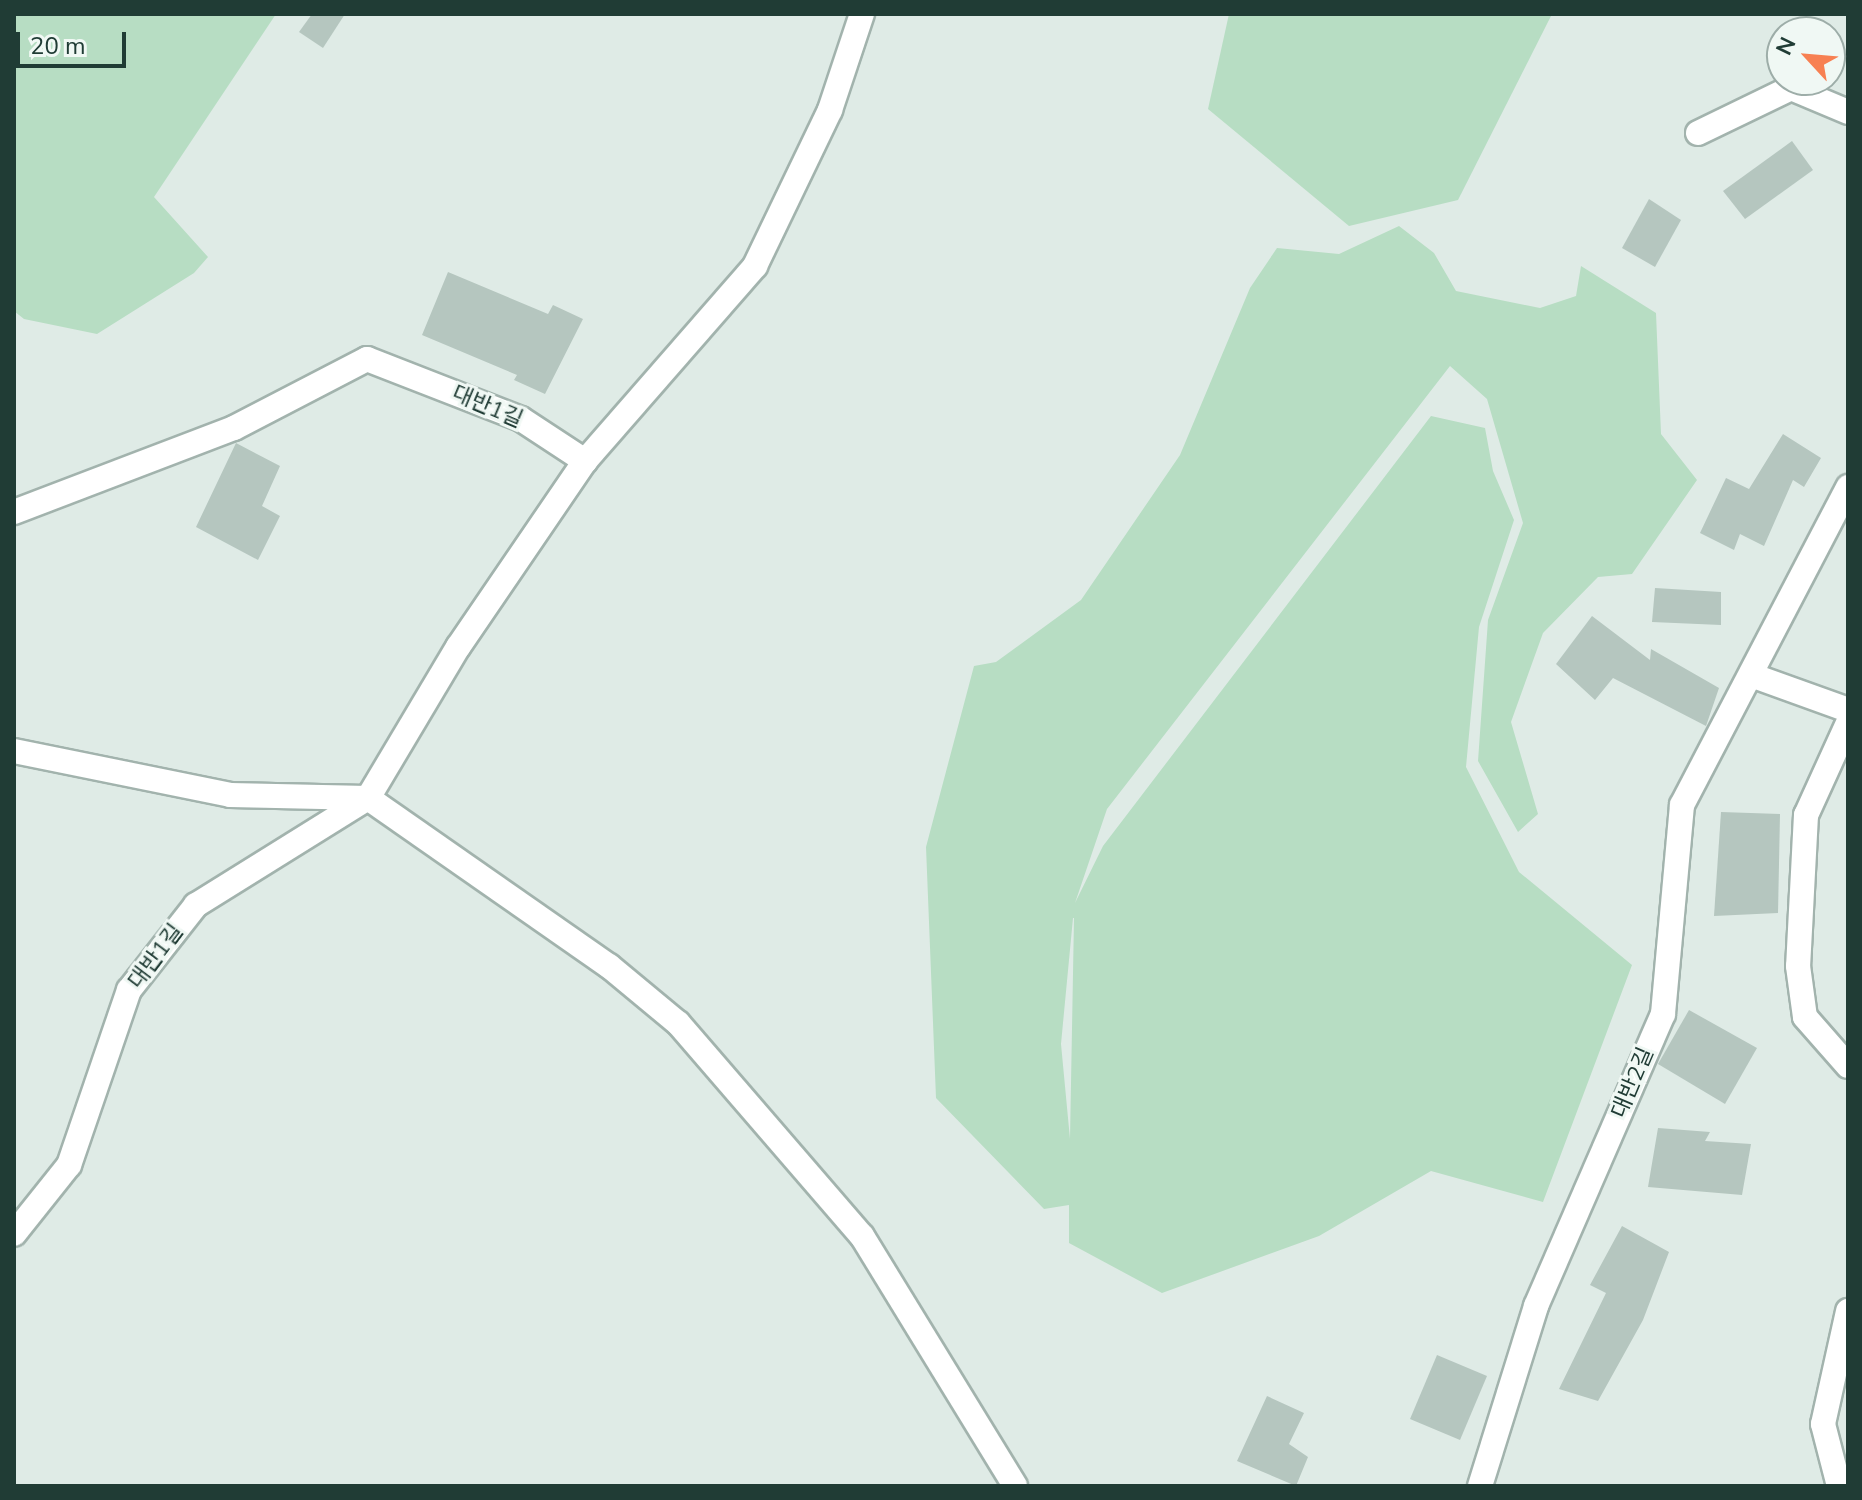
<!DOCTYPE html>
<meta charset="utf-8">
<style>
body{margin:0}
#map{position:relative;width:1862px;height:1500px;overflow:hidden;background:#dfebe6;font-family:"Nunito Sans","Noto Sans KR",sans-serif}
div>[style]{position:absolute}
[style*='--x']{left:calc(var(--x)*1px);top:calc(var(--y)*1px);width:calc(var(--w)*1px);rotate:calc(var(--a)*1deg)}
.green>*{inset:0;background:#b7ddc3}
.building>*{inset:0;background:#b5c6bf}
.roads{filter:drop-shadow(2px 0 #a2b3ad) drop-shadow(-2px 0 #a2b3ad) drop-shadow(0 2px #a2b3ad) drop-shadow(0 -2px #a2b3ad)}
.minor>*{height:24px;margin:-12px;padding:0 12px;transform-origin:12px;border-radius:12px;background:#fff}
span{translate:-50% -50%;white-space:nowrap;text-align:center;line-height:1.15;-webkit-text-stroke:6px #f0f8f4;paint-order:stroke}
.street-label{font-size:22px;color:#203c35}
.frame{position:absolute;inset:0;border:16px solid #203c35;pointer-events:none}
.north{position:absolute;left:1766px;top:16px;width:80px;height:80px;box-sizing:border-box;background:#f0f8f4;border:2px solid #9dada8;border-radius:50%;rotate:296deg;font-size:22px;font-weight:700;line-height:32px;text-align:center;color:#203c35}
.north::after{content:'';display:block;margin:auto;width:28px;height:36px;background:#f78052;clip-path:polygon(50% 0,100% 100%,50% 72%,0 100%)}
.scale{position:absolute;left:16px;top:32px;width:110px;height:36px;box-sizing:border-box;border:4px solid #203c35;border-top:0;padding-left:10px;font-size:24px;line-height:28px;white-space:nowrap;color:#203c35;-webkit-text-stroke:6px #f0f8f4;paint-order:stroke}
</style>
<div id="map">
<div class="green">
<i style="clip-path:polygon(14px 14px,276px 14px,154px 197px,208px 257px,194px 273px,97px 334px,24px 319px,14px 311px)"></i>
<i style="clip-path:polygon(1229px 14px,1552px 14px,1458px 200px,1349px 226px,1208px 109px)"></i>
<i style="clip-path:polygon(evenodd,1399px 226px,1434px 253px,1456px 291px,1540px 308px,1576px 296px,1581px 266px,1656px 313px,1661px 434px,1697px 480px,1632px 574px,1598px 577px,1543px 633px,1511px 722px,1538px 814px,1518px 832px,1478px 761px,1488px 620px,1523px 523px,1487px 399px,1450px 366px,1107px 809px,1075px 903px,1103px 846px,1431px 416px,1485px 428px,1493px 471px,1514px 520px,1479px 627px,1466px 767px,1519px 872px,1632px 965px,1543px 1202px,1431px 1171px,1319px 1236px,1162px 1293px,1069px 1243px,1069px 1205px,1044px 1209px,936px 1098px,926px 847px,974px 666px,996px 662px,1081px 600px,1180px 455px,1250px 288px,1277px 248px,1339px 254px,1399px 226px,1073px 918px,1074px 918px,1070px 1139px,1061px 1044px,1073px 918px)"></i>
</div>
<div class="building">
<i style="clip-path:polygon(312px 14px,345px 14px,323px 48px,299px 32px)"></i>
<i style="clip-path:polygon(1792px 141px,1813px 170px,1745px 219px,1723px 191px)"></i>
<i style="clip-path:polygon(1649px 199px,1681px 220px,1655px 267px,1622px 248px)"></i>
<i style="clip-path:polygon(448px 272px,548px 314px,553px 305px,583px 319px,545px 394px,514px 380px,517px 375px,422px 335px)"></i>
<i style="clip-path:polygon(1783px 434px,1821px 458px,1804px 487px,1793px 480px,1764px 546px,1740px 534px,1734px 550px,1700px 533px,1726px 478px,1749px 489px)"></i>
<i style="clip-path:polygon(236px 443px,280px 466px,262px 506px,280px 516px,258px 560px,196px 527px)"></i>
<i style="clip-path:polygon(1655px 588px,1721px 592px,1721px 625px,1652px 622px)"></i>
<i style="clip-path:polygon(1592px 616px,1650px 660px,1651px 649px,1719px 688px,1706px 726px,1613px 678px,1595px 700px,1556px 664px)"></i>
<i style="clip-path:polygon(1721px 812px,1780px 814px,1778px 913px,1714px 916px)"></i>
<i style="clip-path:polygon(1689px 1010px,1757px 1048px,1725px 1104px,1658px 1064px)"></i>
<i style="clip-path:polygon(1658px 1128px,1710px 1132px,1705px 1141px,1751px 1144px,1742px 1195px,1648px 1187px)"></i>
<i style="clip-path:polygon(1622px 1226px,1669px 1252px,1643px 1320px,1598px 1401px,1559px 1389px,1606px 1293px,1590px 1285px)"></i>
<i style="clip-path:polygon(1437px 1355px,1487px 1376px,1460px 1440px,1410px 1419px)"></i>
<i style="clip-path:polygon(1267px 1396px,1304px 1413px,1289px 1444px,1308px 1457px,1296px 1486px,1237px 1461px)"></i>
</div>
<div class="roads">
<div class="minor">
<i style="--x:1698;--y:133;--w:103;--a:-25.8"></i>
<i style="--x:1791;--y:88;--w:62;--a:22.8"></i>
<i style="--x:585;--y:461;--w:259;--a:-48.9"></i>
<i style="--x:755;--y:266;--w:173;--a:-64.3"></i>
<i style="--x:830;--y:110;--w:101;--a:-71.6"></i>
<i style="--x:14;--y:512;--w:235;--a:-20.9"></i>
<i style="--x:234;--y:428;--w:150;--a:-27.4"></i>
<i style="--x:367;--y:359;--w:165;--a:21.3"></i>
<i style="--x:521;--y:419;--w:77;--a:33.3"></i>
<i style="--x:585;--y:461;--w:225;--a:124.3"></i>
<i style="--x:458;--y:647;--w:176;--a:120.8"></i>
<i style="--x:368;--y:798;--w:203;--a:148.1"></i>
<i style="--x:196;--y:905;--w:108;--a:128.2"></i>
<i style="--x:129;--y:990;--w:185;--a:108.9"></i>
<i style="--x:69;--y:1165;--w:88;--a:128.6"></i>
<i style="--x:1751;--y:675;--w:103;--a:19.8"></i>
<i style="--x:1848;--y:723;--w:101;--a:114.5"></i>
<i style="--x:1806;--y:815;--w:151;--a:93"></i>
<i style="--x:1798;--y:966;--w:51;--a:82.2"></i>
<i style="--x:1805;--y:1017;--w:65;--a:48.7"></i>
<i style="--x:14;--y:751;--w:220;--a:11.5"></i>
<i style="--x:230;--y:795;--w:138;--a:1.2"></i>
<i style="--x:368;--y:798;--w:294;--a:34.9"></i>
<i style="--x:609;--y:966;--w:89;--a:39.6"></i>
<i style="--x:678;--y:1023;--w:281;--a:49.2"></i>
<i style="--x:862;--y:1236;--w:293;--a:58.5"></i>
<i style="--x:1480;--y:1486;--w:189;--a:-72.7"></i>
<i style="--x:1536;--y:1306;--w:318;--a:-66.5"></i>
<i style="--x:1663;--y:1014;--w:210;--a:-84.8"></i>
<i style="--x:1682;--y:805;--w:359;--a:-62.4"></i>
<i style="--x:1839;--y:1486;--w:64;--a:-104.5"></i>
<i style="--x:1823;--y:1424;--w:116;--a:-77.5"></i>
</div>
</div>
<div class="street-label">
<span style="left:487px;top:407px;rotate:23deg">대반1길</span>
<span style="left:156px;top:957px;rotate:-53deg">대반1길</span>
<span style="left:1633px;top:1083px;rotate:-67deg">대반2길</span>
</div>
<div class="frame"></div>
<div class="north">N</div>
<div class="scale">20 m</div>
</div>
